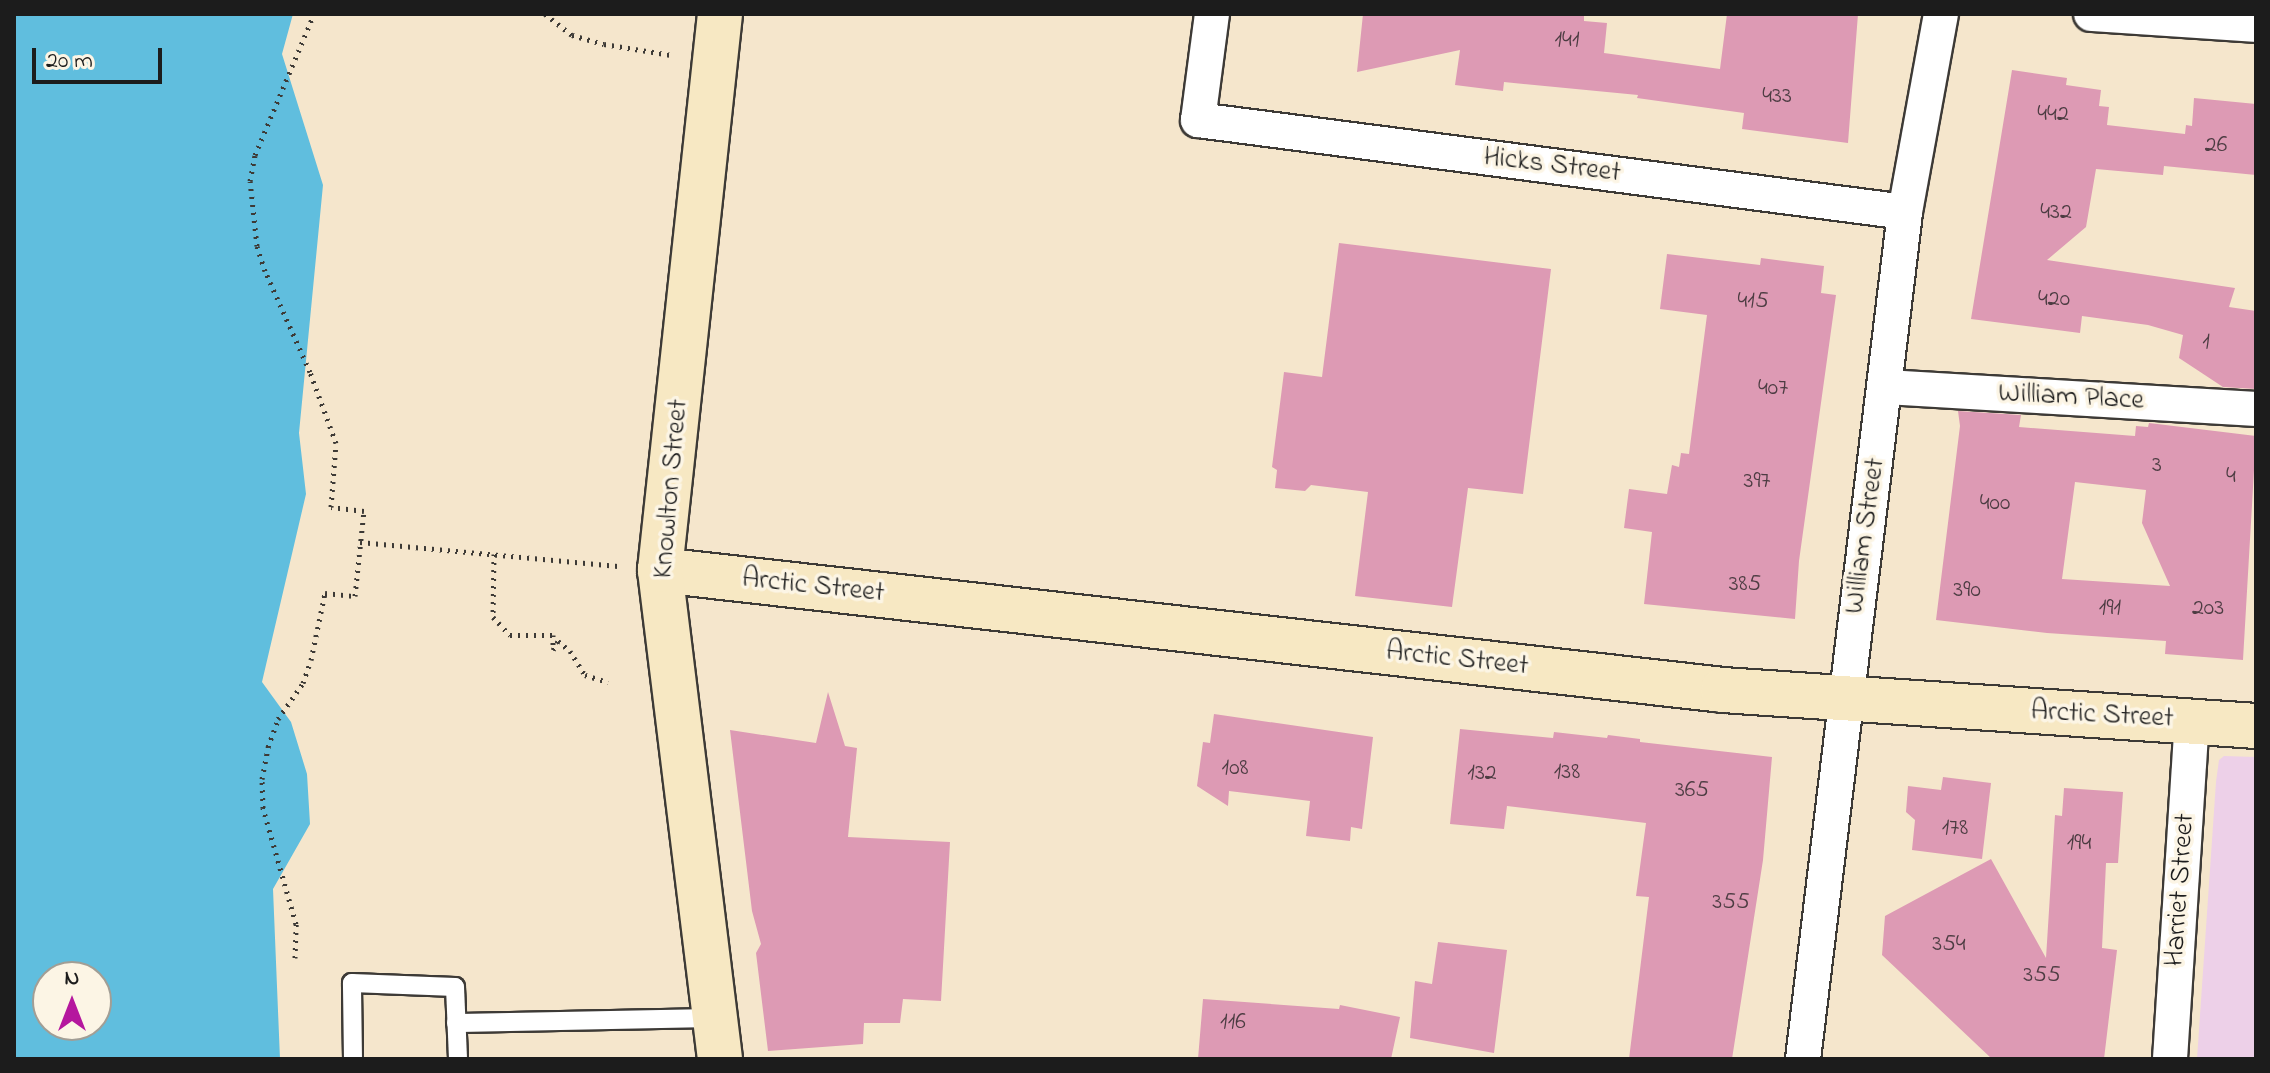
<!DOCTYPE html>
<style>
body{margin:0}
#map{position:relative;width:2270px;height:1073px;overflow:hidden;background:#f5e6cc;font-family:"Indie Flower",sans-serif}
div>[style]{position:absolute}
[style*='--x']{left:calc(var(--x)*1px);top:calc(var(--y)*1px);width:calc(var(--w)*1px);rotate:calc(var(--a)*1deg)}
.built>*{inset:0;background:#edd0e8}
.water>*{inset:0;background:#60bede}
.building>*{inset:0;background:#dd9ab4}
.path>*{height:5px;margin-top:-2.5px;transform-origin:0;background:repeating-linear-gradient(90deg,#3d3a36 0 2px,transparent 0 8px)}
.roads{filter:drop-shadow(2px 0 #3d3a36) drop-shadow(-2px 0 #3d3a36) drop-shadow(0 2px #3d3a36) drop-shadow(0 -2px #3d3a36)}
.lane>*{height:18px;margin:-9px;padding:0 9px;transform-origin:9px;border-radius:9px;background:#fff}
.street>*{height:34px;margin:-17px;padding:0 17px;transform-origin:17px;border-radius:17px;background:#fff}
.secondary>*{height:44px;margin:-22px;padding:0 22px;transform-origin:22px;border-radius:22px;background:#f7e8c3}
span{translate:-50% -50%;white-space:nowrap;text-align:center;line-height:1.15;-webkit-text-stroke:7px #fcf5e5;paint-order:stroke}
.number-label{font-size:24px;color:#4c3c42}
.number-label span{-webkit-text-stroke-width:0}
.street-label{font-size:28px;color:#1c1c1c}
.frame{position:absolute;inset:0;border:16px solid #1c1c1c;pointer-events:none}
.north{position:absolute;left:32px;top:961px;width:80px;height:80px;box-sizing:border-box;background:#fcf5e5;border:2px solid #a29e95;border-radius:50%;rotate:0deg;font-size:22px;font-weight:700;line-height:32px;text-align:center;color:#1c1c1c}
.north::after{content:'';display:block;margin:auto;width:28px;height:36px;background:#b5179e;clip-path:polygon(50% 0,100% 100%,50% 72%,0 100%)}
.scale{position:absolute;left:32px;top:48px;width:130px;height:36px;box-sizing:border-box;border:4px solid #1c1c1c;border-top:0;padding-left:10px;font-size:24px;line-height:28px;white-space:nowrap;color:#1c1c1c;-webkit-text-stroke:6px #fcf5e5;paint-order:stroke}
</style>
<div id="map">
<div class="built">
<i style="clip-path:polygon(2224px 756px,2256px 757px,2256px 1059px,2197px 1059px,2216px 782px,2219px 760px)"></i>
</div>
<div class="water">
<i style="clip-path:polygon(evenodd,14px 14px,293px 14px,282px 54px,323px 185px,299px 433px,306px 494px,262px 682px,291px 722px,307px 774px,310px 824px,273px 889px,280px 1059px,14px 1059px,14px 14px,48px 977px,96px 977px,96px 1025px,48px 1025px,48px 977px)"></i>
</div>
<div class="building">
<i style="clip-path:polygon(1363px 14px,1584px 14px,1584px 21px,1607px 23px,1604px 53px,1720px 69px,1727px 14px,1858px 14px,1848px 143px,1742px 129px,1744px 113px,1637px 98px,1638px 95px,1504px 82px,1503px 91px,1455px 85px,1460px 50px,1357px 72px)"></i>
<i style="clip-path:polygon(2012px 70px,2067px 78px,2066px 85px,2101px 90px,2099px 106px,2109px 107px,2107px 125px,2185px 134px,2186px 125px,2192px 126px,2194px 98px,2256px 104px,2256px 175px,2164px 166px,2163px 175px,2096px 169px,2086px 227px,2047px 260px,2235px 288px,2229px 307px,2256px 311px,2256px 389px,2223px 387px,2179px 358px,2183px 335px,2148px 325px,2082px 316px,2080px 333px,1971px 319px)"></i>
<i style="clip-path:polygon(1339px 243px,1551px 269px,1523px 494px,1468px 488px,1452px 607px,1355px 596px,1368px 492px,1311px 485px,1305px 491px,1275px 488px,1277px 470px,1272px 467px,1284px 372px,1322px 377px)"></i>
<i style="clip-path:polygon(1667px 254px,1760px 265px,1761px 258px,1824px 266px,1821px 293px,1836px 295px,1799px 561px,1795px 619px,1644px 604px,1652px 532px,1624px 528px,1629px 489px,1667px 494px,1672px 465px,1679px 467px,1681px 453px,1689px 454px,1707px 315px,1660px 309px)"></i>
<i style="clip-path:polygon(evenodd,1958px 411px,2021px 415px,2019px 427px,2135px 436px,2136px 426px,2148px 427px,2149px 423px,2256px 436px,2243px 660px,2165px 654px,2166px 641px,2047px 633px,1936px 620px,1960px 426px,1958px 411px,2075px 482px,2146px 490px,2142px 523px,2170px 586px,2062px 579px,2075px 482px)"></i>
<i style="clip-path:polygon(828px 692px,845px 746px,857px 748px,848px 837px,950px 842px,941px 1001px,903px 999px,900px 1023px,864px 1023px,863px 1044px,768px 1051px,756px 953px,761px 944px,752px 911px,730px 730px,816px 743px)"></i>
<i style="clip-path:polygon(1214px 714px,1373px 737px,1362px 829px,1351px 827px,1350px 841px,1306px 836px,1310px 801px,1229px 791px,1228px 806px,1197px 786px,1203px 742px,1210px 743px)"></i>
<i style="clip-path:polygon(1460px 729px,1553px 738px,1554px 732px,1607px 738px,1608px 735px,1640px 739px,1640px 742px,1772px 757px,1763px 860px,1732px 1059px,1629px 1059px,1648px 905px,1649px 897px,1636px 896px,1646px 823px,1507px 806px,1504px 829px,1450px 824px)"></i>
<i style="clip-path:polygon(1943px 777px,1991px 783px,1982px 859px,1912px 850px,1915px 820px,1906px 812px,1908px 786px,1941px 790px)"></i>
<i style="clip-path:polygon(2064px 788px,2123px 792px,2118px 863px,2106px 863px,2102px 948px,2117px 950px,2104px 1059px,1992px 1059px,1882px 955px,1885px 916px,1991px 859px,2046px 958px,2055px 815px,2062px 816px)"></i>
<i style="clip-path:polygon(1438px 942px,1507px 950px,1494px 1053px,1410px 1038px,1415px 981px,1432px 984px)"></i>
<i style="clip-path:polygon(1203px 999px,1339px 1009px,1340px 1005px,1400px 1017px,1391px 1059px,1198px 1059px)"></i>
</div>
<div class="path">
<i style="--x:545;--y:14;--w:34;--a:38"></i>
<i style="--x:572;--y:35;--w:33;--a:16"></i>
<i style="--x:604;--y:44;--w:68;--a:9.3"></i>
<i style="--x:360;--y:542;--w:259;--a:5.3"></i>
<i style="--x:494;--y:554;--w:63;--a:90.9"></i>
<i style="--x:493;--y:617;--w:25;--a:47"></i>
<i style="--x:510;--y:635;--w:43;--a:0"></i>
<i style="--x:553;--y:635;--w:15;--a:90"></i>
<i style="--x:553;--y:650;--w:10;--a:-61"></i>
<i style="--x:558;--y:641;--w:16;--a:40"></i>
<i style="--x:570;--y:651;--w:28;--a:58"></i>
<i style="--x:585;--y:675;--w:24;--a:17"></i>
<i style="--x:295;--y:958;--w:34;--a:-88"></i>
<i style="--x:296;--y:924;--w:121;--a:-105.9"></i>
<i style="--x:263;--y:808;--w:29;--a:-92"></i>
<i style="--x:262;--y:779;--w:33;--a:-79"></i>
<i style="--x:268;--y:747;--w:30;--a:-70"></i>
<i style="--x:278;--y:719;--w:44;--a:-55.2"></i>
<i style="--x:303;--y:683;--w:24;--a:-71"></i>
<i style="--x:311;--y:660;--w:68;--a:-78.2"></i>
<i style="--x:325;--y:593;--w:30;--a:6"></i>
<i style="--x:355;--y:596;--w:85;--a:-84"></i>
<i style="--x:364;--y:511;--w:33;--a:-173"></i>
<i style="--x:331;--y:507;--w:64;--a:-85.5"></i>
<i style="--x:336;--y:443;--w:76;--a:-110.1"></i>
<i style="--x:310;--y:372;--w:111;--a:-114"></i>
<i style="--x:265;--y:271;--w:26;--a:-108"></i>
<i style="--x:257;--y:246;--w:65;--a:-96.1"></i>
<i style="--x:250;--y:181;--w:26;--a:-79"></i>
<i style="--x:255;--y:155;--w:153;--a:-67.3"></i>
</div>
<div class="roads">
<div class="lane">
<i style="--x:456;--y:1023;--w:259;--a:-1.1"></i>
<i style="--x:353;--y:1059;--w:76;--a:-90.8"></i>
<i style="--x:352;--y:983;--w:103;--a:2.2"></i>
<i style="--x:455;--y:987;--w:72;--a:87.6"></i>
</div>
<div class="street">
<i style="--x:1212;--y:14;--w:107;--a:97.5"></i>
<i style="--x:1198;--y:120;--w:713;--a:7.41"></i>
<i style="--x:2091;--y:14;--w:165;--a:3.8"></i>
<i style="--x:1886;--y:387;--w:371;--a:3.4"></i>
<i style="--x:1803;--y:1059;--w:853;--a:-83.13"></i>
<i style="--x:1905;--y:212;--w:201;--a:-79.7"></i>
<i style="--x:2170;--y:1059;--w:338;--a:-86.3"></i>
</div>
<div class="secondary">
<i style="--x:660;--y:570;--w:1070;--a:6.44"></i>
<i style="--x:1723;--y:690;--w:534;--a:3.86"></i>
<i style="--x:720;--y:1059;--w:493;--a:-97"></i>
<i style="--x:660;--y:570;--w:559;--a:-83.84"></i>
</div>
</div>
<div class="number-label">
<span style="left:1567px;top:41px">141</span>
<span style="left:1777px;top:97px">433</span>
<span style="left:2053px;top:115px">442</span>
<span style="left:2216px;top:146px">26</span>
<span style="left:2056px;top:213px">432</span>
<span style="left:2054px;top:300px">420</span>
<span style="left:1753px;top:302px">415</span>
<span style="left:2206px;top:343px">1</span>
<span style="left:1773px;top:389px">407</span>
<span style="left:2157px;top:466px">3</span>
<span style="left:2231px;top:477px">4</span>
<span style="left:1757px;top:482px">397</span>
<span style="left:1995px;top:504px">400</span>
<span style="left:1745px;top:585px">385</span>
<span style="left:1967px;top:591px">390</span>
<span style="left:2110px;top:609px">191</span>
<span style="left:2208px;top:609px">203</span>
<span style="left:1235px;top:769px">108</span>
<span style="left:1567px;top:773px">138</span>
<span style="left:1482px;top:774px">132</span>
<span style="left:1692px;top:791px">365</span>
<span style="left:1955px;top:829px">178</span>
<span style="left:2079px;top:844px">194</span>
<span style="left:1731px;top:903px">355</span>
<span style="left:1949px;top:945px">354</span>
<span style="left:2042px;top:976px">355</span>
<span style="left:1233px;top:1023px">116</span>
</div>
<div class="street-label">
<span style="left:1552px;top:166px;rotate:7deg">Hicks Street</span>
<span style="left:2071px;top:398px;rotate:3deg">William Place</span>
<span style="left:672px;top:489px;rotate:-85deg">Knowlton Street</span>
<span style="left:1866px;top:536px;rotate:-82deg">William Street</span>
<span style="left:813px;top:587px;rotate:6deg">Arctic Street</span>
<span style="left:1457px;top:660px;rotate:6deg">Arctic Street</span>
<span style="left:2102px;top:716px;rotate:3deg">Arctic Street</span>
<span style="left:2181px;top:890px;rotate:-86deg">Harriet Street</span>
</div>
<div class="frame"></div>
<div class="north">N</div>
<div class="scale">20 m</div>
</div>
